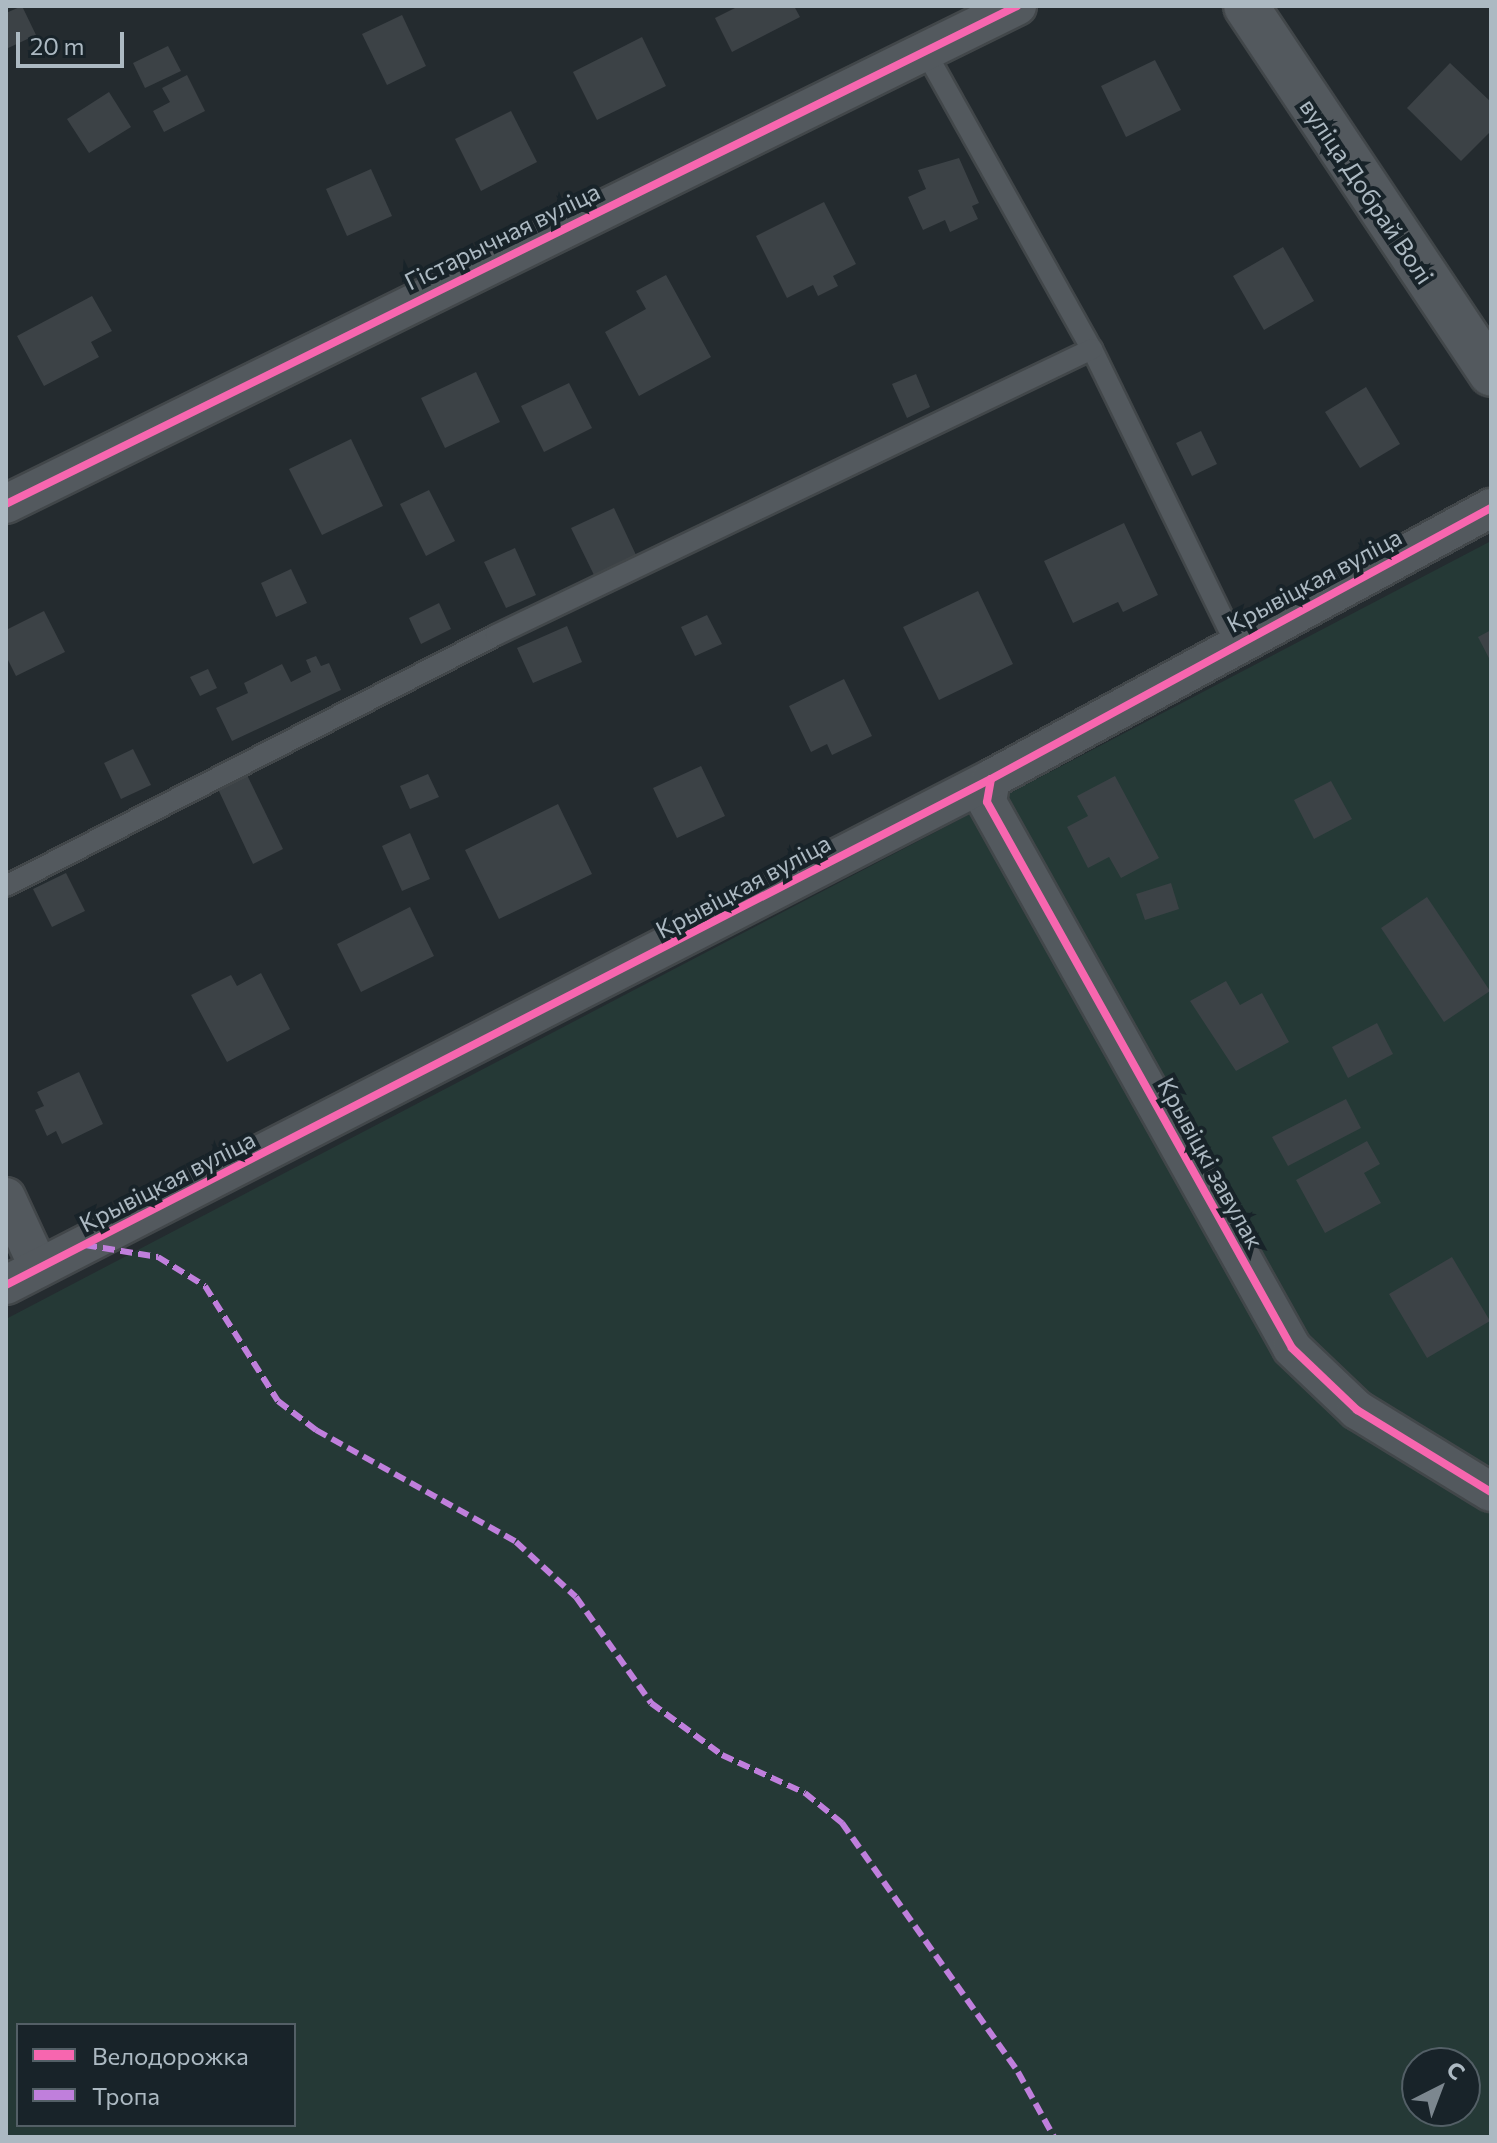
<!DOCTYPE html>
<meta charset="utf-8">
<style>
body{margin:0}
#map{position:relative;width:1497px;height:2143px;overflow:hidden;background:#242b2f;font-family:Commissioner,sans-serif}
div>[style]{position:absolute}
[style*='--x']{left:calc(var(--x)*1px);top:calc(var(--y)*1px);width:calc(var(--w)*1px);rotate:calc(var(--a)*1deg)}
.green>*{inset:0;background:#253936}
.building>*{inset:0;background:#3c4246}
.roads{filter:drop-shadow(2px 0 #42474a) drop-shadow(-2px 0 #42474a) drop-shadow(0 2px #42474a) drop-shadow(0 -2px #42474a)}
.service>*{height:20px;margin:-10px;padding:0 10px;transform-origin:10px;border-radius:10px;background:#53595e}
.minor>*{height:38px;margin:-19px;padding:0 19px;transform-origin:19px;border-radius:19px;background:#53595e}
.tertiary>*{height:44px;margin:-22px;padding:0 22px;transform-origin:22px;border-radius:22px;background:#53595e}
.quiet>*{height:6px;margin-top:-3px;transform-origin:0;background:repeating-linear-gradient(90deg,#c07fdc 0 12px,transparent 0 18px)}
.cycleway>*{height:8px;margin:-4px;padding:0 4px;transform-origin:4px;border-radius:4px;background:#f766af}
span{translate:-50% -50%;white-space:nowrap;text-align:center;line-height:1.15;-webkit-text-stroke:8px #182329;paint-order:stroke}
.street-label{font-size:24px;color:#acb9c2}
.frame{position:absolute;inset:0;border:8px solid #acb9c2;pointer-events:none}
.legend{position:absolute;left:16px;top:2023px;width:280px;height:104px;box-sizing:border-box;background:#182329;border:2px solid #535f66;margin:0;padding:10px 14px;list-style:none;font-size:24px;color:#acb9c2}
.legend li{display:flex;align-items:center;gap:16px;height:40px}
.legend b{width:40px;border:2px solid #535f66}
.north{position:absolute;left:1401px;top:2047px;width:80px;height:80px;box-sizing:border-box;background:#182329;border:2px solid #535f66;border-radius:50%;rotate:42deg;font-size:22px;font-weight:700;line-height:32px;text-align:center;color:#acb9c2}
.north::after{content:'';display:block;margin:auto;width:28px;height:36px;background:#7c878f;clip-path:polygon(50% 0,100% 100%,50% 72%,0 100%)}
.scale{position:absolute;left:16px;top:32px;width:108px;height:36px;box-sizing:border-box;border:4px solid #acb9c2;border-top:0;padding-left:10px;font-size:24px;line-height:28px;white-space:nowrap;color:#acb9c2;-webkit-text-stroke:6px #182329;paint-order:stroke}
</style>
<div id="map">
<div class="green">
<i style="clip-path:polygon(evenodd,1491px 541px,1491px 2137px,6px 2137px,6px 1319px,1491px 541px,18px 2025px,294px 2025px,294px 2125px,18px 2125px,18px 2025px,1491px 541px,1417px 2063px,1465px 2063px,1465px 2111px,1417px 2111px,1417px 2063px)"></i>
</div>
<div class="building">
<i style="clip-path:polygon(22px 6px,36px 35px,6px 49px,6px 13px)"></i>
<i style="clip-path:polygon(739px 6px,794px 6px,800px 17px,732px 52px,715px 18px)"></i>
<i style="clip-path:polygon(402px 15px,426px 66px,387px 85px,362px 34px)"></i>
<i style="clip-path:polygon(642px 37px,666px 86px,597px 120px,573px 72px)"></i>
<i style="clip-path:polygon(168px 46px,181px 71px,145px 88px,133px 63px)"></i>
<i style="clip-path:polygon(1155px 60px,1181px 110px,1126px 137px,1101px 86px)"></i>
<i style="clip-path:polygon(1450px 63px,1491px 102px,1491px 131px,1461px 161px,1407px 108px)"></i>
<i style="clip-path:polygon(187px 75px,205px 111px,164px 132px,153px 111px,170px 102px,162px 88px)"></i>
<i style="clip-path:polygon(109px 92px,131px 127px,89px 153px,67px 119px)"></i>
<i style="clip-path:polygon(511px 111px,537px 162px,481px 191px,455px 139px)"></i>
<i style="clip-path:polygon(959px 158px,979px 203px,972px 206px,978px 219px,950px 232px,945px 220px,923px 230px,908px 197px,926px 189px,918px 170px)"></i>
<i style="clip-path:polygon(371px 169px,392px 216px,347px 236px,326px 189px)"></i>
<i style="clip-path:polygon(824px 202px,856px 264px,833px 276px,838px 286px,818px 296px,813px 285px,787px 298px,756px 236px)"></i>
<i style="clip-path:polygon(1283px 247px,1314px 301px,1264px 330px,1233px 276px)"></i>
<i style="clip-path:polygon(666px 275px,711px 357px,639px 396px,605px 332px,646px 309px,636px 291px)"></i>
<i style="clip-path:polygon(92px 296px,112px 331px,91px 342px,99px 357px,44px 386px,17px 336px)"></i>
<i style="clip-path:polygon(476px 372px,500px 422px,445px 448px,421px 398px)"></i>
<i style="clip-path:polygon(916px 374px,930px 407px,907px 418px,892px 384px)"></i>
<i style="clip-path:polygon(569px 383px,592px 428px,544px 452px,521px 406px)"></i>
<i style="clip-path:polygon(1366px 387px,1400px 444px,1360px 468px,1325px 412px)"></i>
<i style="clip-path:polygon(1201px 431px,1217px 464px,1192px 476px,1176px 443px)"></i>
<i style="clip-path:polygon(351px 439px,383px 506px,322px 535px,289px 469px)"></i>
<i style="clip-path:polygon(429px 490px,455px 541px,426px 556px,400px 504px)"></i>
<i style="clip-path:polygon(614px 508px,636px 555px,594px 575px,571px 528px)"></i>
<i style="clip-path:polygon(1124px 523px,1158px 595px,1123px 612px,1118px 602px,1073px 623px,1044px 561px)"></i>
<i style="clip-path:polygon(515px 548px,536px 595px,506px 608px,484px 562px)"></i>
<i style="clip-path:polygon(291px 569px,307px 603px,276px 617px,261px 583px)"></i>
<i style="clip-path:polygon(978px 591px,1013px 664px,939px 700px,903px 627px)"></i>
<i style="clip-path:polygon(439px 603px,451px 629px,421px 644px,409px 618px)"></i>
<i style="clip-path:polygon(44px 611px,65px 652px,16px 676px,6px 656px,6px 630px)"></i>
<i style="clip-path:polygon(707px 615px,722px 644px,695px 656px,681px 627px)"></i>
<i style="clip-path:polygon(567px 626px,582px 662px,533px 683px,517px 648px)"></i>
<i style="clip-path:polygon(1491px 630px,1491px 662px,1478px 637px)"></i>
<i style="clip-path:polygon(316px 656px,321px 666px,329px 663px,341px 690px,232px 741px,216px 708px,248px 693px,244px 683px,282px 664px,291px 682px,311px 672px,306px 660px)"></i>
<i style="clip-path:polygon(208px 669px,217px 688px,200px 696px,190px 677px)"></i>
<i style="clip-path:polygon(844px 679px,872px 736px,832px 755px,827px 744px,811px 752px,789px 706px)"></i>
<i style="clip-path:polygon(133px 749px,151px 785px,121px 799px,104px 763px)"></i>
<i style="clip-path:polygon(701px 766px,725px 816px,677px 838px,653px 788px)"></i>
<i style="clip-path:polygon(428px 774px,439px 797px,410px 809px,400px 786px)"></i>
<i style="clip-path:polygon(247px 775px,283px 849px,253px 864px,218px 789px)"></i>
<i style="clip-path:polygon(1115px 776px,1159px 858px,1121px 878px,1109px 857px,1088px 868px,1067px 827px,1088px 816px,1077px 796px)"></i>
<i style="clip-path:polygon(1331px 781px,1352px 819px,1314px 839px,1294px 800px)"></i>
<i style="clip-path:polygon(558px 804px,592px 874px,499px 919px,465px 850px)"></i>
<i style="clip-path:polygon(410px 833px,430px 879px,402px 891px,382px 846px)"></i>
<i style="clip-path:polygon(66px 873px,85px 911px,52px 927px,33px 889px)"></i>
<i style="clip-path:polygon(1171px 883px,1179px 909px,1145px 920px,1136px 894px)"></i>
<i style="clip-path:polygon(1427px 897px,1490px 991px,1444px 1022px,1381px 928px)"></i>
<i style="clip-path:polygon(410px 907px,434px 956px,361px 992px,337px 944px)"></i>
<i style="clip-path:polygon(261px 973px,290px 1029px,227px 1062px,191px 995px,231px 975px,237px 986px)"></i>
<i style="clip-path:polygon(1226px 981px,1240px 1005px,1262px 993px,1289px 1042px,1236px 1071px,1190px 1001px)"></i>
<i style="clip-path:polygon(1377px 1023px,1393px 1054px,1348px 1078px,1332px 1047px)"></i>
<i style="clip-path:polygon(79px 1072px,103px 1124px,62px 1144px,56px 1131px,47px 1136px,35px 1110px,44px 1106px,37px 1092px)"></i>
<i style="clip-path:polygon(1346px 1099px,1361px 1128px,1288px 1166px,1272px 1137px)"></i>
<i style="clip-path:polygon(1367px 1141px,1380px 1164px,1364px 1173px,1381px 1203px,1325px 1233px,1296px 1180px)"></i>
<i style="clip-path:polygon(1452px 1257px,1490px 1321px,1427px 1358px,1389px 1294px)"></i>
</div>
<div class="roads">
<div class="service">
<i style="--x:924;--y:49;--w:344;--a:60.8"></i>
<i style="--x:1092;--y:349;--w:328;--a:64"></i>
<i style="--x:6;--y:886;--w:551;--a:-27.12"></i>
<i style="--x:496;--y:635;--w:661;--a:-25.63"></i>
</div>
<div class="minor">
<i style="--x:6;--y:504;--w:1127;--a:-26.22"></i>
<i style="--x:991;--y:779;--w:23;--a:100"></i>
<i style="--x:987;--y:802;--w:625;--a:60.81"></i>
<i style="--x:1292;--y:1348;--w:90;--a:43.6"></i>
<i style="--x:1357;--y:1410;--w:157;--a:31.5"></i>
<i style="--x:6;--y:1197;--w:78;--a:65.1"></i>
<i style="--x:6;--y:1285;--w:1107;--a:-27.19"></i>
<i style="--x:991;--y:779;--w:569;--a:-28.46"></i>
</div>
<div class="tertiary">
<i style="--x:1246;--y:6;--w:442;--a:56.3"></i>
</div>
</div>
<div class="quiet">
<i style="--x:85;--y:1245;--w:74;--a:9.3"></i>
<i style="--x:158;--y:1257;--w:55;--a:31.7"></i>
<i style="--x:205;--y:1286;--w:136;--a:57.6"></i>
<i style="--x:278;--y:1401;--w:48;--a:37.3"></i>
<i style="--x:316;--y:1430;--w:229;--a:29.2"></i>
<i style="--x:516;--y:1542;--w:81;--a:42.5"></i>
<i style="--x:576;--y:1597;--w:130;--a:54.7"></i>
<i style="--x:651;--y:1703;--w:88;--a:36.2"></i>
<i style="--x:722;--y:1755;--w:91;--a:24.6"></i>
<i style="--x:805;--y:1793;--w:48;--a:39"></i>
<i style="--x:842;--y:1823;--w:305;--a:54.7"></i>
<i style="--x:1018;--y:2072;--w:74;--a:61"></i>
</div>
<div class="cycleway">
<i style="--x:6;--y:504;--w:1127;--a:-26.22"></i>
<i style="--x:991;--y:779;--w:23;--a:100"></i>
<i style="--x:987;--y:802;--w:625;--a:60.81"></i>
<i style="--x:1292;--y:1348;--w:90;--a:43.6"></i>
<i style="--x:1357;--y:1410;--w:157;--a:31.5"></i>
<i style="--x:6;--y:1285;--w:1107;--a:-27.19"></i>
<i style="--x:991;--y:779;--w:569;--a:-28.46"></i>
</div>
<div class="street-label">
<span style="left:1367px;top:191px;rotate:56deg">вуліца Добрай Волі</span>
<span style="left:502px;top:236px;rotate:-26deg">Гістарычная вуліца</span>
<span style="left:1314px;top:580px;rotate:-28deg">Крывіцкая вуліца</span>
<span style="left:743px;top:886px;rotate:-28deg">Крывіцкая вуліца</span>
<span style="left:1211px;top:1163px;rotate:61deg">Крывіцкі завулак</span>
<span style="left:167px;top:1181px;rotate:-27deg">Крывіцкая вуліца</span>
</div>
<div class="frame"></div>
<ul class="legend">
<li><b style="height:10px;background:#f766af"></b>Велодорожка</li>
<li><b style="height:10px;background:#c07fdc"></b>Тропа</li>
</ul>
<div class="north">С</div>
<div class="scale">20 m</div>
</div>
